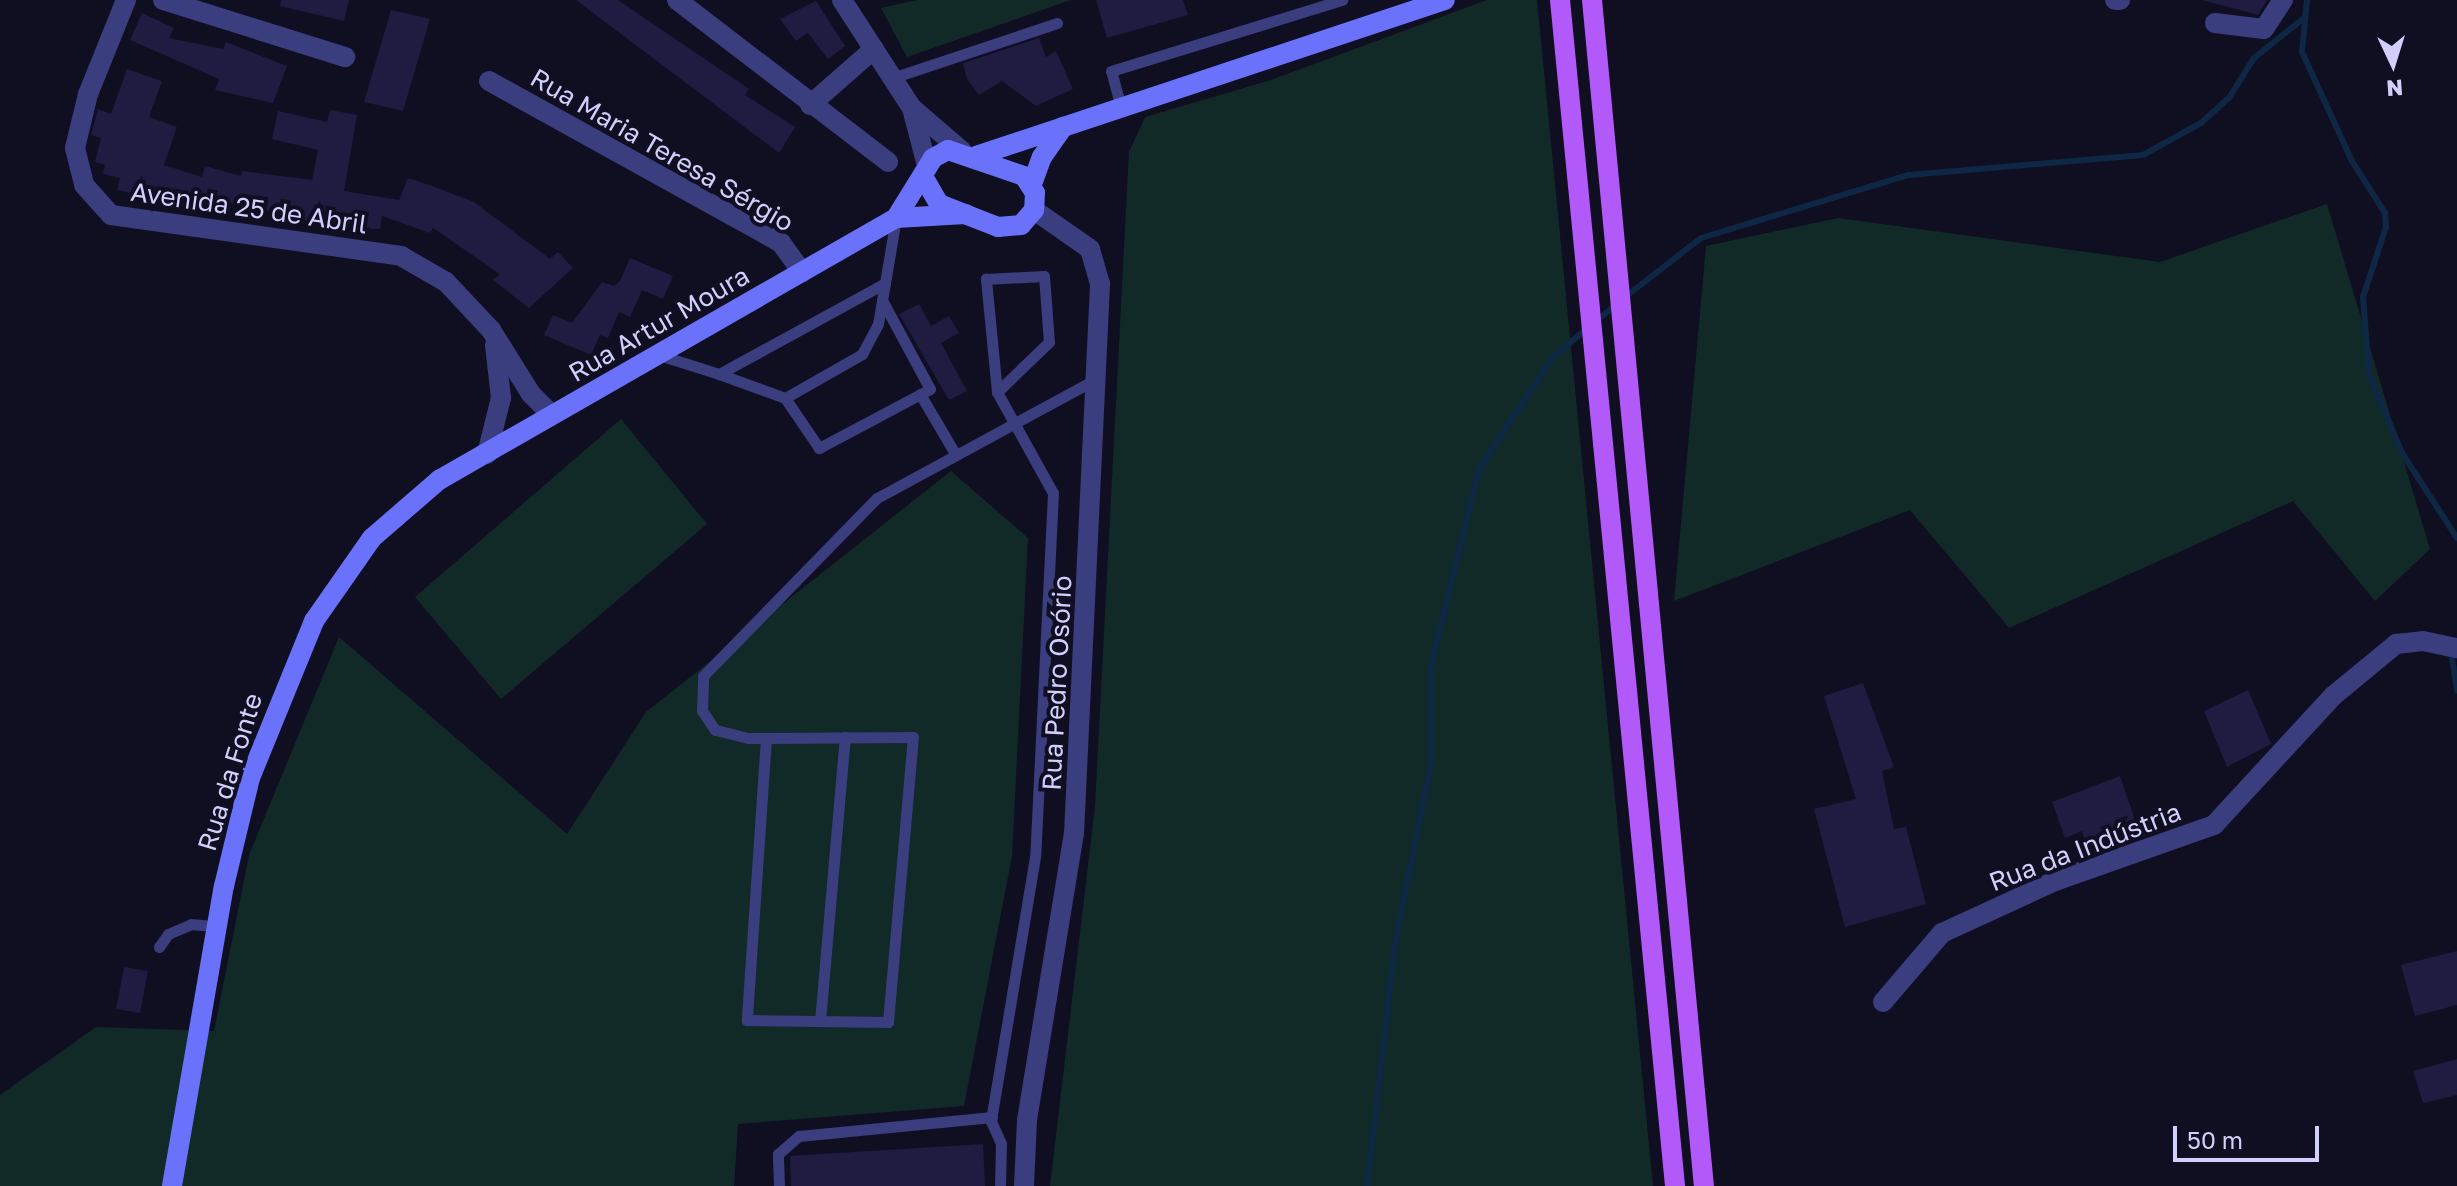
<!DOCTYPE html>
<meta charset="utf-8">
<style>
body{margin:0}
#map{position:relative;width:2457px;height:1186px;overflow:hidden;background:#100e21;font-family:"Golos Text",sans-serif}
div>[style]{position:absolute}
[style*='--x']{left:calc(var(--x)*1px);top:calc(var(--y)*1px);width:calc(var(--w)*1px);rotate:calc(var(--a)*1deg)}
.green>*{inset:0;background:#112a28}
.stream>*{height:6px;margin:-3px;padding:0 3px;transform-origin:3px;border-radius:3px;background:#0e2745}
.building>*{inset:0;background:#1f1b41}
.lane>*{height:11px;margin:-5.5px;padding:0 5.5px;transform-origin:5.5px;border-radius:5.5px;background:#3a3d7e}
.street>*{height:20px;margin:-10px;padding:0 10px;transform-origin:10px;border-radius:10px;background:#3a3d7e}
.secondary>*{height:20px;margin:-10px;padding:0 10px;transform-origin:10px;border-radius:10px;background:#6a71fa}
.primary>*{height:20px;margin:-10px;padding:0 10px;transform-origin:10px;border-radius:10px;background:#b15af9}
span{translate:-50% -50%;white-space:nowrap;text-align:center;line-height:1.15;-webkit-text-stroke:8px #100e21;paint-order:stroke}
.street-label{font-size:26px;color:#d1cffd}
.north{position:absolute;left:2353px;top:24px;width:80px;height:80px;-webkit-text-stroke:6px #100e21;paint-order:stroke;rotate:176deg;font-size:22px;font-weight:700;line-height:32px;text-align:center;color:#d1cffd}
.north::after{content:'';display:block;margin:auto;width:28px;height:36px;background:#d1cffd;clip-path:polygon(50% 0,100% 100%,50% 72%,0 100%)}
.scale{position:absolute;left:2173px;top:1126px;width:146px;height:36px;box-sizing:border-box;border:4px solid #d1cffd;border-top:0;padding-left:10px;font-size:24px;line-height:28px;white-space:nowrap;color:#d1cffd;-webkit-text-stroke:6px #100e21;paint-order:stroke}
</style>
<div id="map">
<div class="green">
<i style="clip-path:polygon(917px 0,1071px 0,907px 57px,881px 8px)"></i>
<i style="clip-path:polygon(1487px 0,1537px 0,1653px 1186px,1050px 1186px,1095px 806px,1129px 152px,1145px 117px,1271px 80px)"></i>
<i style="clip-path:polygon(2327px 204px,2430px 549px,2375px 601px,2293px 501px,2009px 628px,1910px 510px,1674px 601px,1706px 246px,1838px 218px,2160px 262px)"></i>
<i style="clip-path:polygon(621px 419px,707px 524px,501px 699px,415px 597px)"></i>
<i style="clip-path:polygon(951px 471px,1028px 538px,1012px 856px,964px 1106px,738px 1124px,734px 1186px,0 1186px,0 1095px,96px 1027px,214px 1031px,249px 855px,339px 637px,567px 834px,646px 712px)"></i>
</div>
<div class="stream">
<i style="--x:2307;--y:0;--w:52;--a:95.5"></i>
<i style="--x:2302;--y:52;--w:120;--a:65.4"></i>
<i style="--x:2352;--y:161;--w:62;--a:57.6"></i>
<i style="--x:2385;--y:213;--w:14;--a:86"></i>
<i style="--x:2386;--y:227;--w:74;--a:108.2"></i>
<i style="--x:2363;--y:297;--w:77;--a:85.5"></i>
<i style="--x:2369;--y:374;--w:86;--a:67.3"></i>
<i style="--x:2402;--y:453;--w:101;--a:57.1"></i>
<i style="--x:1629;--y:294;--w:91;--a:-37.9"></i>
<i style="--x:1701;--y:238;--w:217;--a:-16.9"></i>
<i style="--x:1909;--y:175;--w:235;--a:-4.9"></i>
<i style="--x:2143;--y:155;--w:66;--a:-28.9"></i>
<i style="--x:2201;--y:123;--w:38;--a:-42"></i>
<i style="--x:2229;--y:98;--w:47;--a:-58"></i>
<i style="--x:2254;--y:58;--w:64;--a:-38.7"></i>
<i style="--x:1601;--y:317;--w:14;--a:-39"></i>
<i style="--x:2452;--y:658;--w:33;--a:81"></i>
<i style="--x:1367;--y:1186;--w:245;--a:-83.4"></i>
<i style="--x:1395;--y:943;--w:184;--a:-78.7"></i>
<i style="--x:1431;--y:763;--w:97;--a:-90"></i>
<i style="--x:1431;--y:666;--w:203;--a:-76.3"></i>
<i style="--x:1479;--y:469;--w:134;--a:-56.5"></i>
<i style="--x:1553;--y:357;--w:40;--a:-40"></i>
</div>
<div class="building">
<i style="clip-path:polygon(281px 0,349px 0,344px 21px,280px 6px)"></i>
<i style="clip-path:polygon(576px 0,618px 0,749px 89px,745px 95px,795px 127px,779px 153px)"></i>
<i style="clip-path:polygon(1096px 0,1183px 0,1188px 15px,1107px 38px)"></i>
<i style="clip-path:polygon(2202px 0,2267px 0,2258px 15px)"></i>
<i style="clip-path:polygon(816px 1px,845px 46px,828px 59px,808px 33px,796px 41px,780px 19px)"></i>
<i style="clip-path:polygon(391px 10px,430px 19px,403px 111px,364px 102px)"></i>
<i style="clip-path:polygon(142px 13px,174px 28px,169px 38px,223px 49px,226px 42px,287px 66px,273px 103px,215px 90px,219px 79px,130px 40px)"></i>
<i style="clip-path:polygon(1039px 38px,1046px 57px,1056px 51px,1073px 89px,1036px 106px,1002px 81px,979px 95px,967px 79px,963px 63px)"></i>
<i style="clip-path:polygon(127px 69px,162px 81px,149px 117px,177px 127px,164px 165px,202px 177px,205px 166px,241px 176px,242px 171px,312px 180px,318px 150px,272px 139px,278px 111px,327px 122px,330px 110px,357px 115px,344px 191px,399px 200px,408px 178px,432px 186px,474px 202px,550px 259px,558px 252px,573px 268px,529px 308px,493px 280px,500px 274px,433px 228px,430px 233px,382px 216px,380px 229px,336px 227px,176px 191px,173px 201px,117px 190px,120px 178px,103px 174px,105px 165px,95px 162px,101px 138px,91px 135px,98px 109px,111px 114px)"></i>
<i style="clip-path:polygon(630px 258px,673px 276px,663px 299px,642px 290px,630px 317px,619px 312px,608px 338px,600px 335px,591px 355px,544px 335px,553px 315px,572px 323px,602px 282px,614px 286px,620px 281px)"></i>
<i style="clip-path:polygon(919px 304px,931px 326px,949px 316px,959px 333px,941px 343px,967px 391px,949px 400px,899px 314px)"></i>
<i style="clip-path:polygon(1863px 683px,1894px 767px,1882px 771px,1894px 829px,1906px 827px,1926px 904px,1845px 927px,1814px 809px,1856px 799px,1824px 696px)"></i>
<i style="clip-path:polygon(2248px 690px,2271px 744px,2227px 767px,2204px 711px)"></i>
<i style="clip-path:polygon(2120px 776px,2136px 823px,2086px 844px,2082px 831px,2065px 838px,2052px 802px)"></i>
<i style="clip-path:polygon(2457px 951px,2457px 1005px,2415px 1016px,2401px 965px)"></i>
<i style="clip-path:polygon(124px 967px,148px 971px,140px 1013px,116px 1009px)"></i>
<i style="clip-path:polygon(2457px 1059px,2457px 1095px,2423px 1103px,2413px 1071px)"></i>
<i style="clip-path:polygon(983px 1144px,985px 1186px,791px 1186px,790px 1156px)"></i>
</div>
<div class="lane">
<i style="--x:892;--y:78;--w:174;--a:-18.4"></i>
<i style="--x:1120;--y:104;--w:34;--a:-105"></i>
<i style="--x:1111;--y:71;--w:242;--a:-17.1"></i>
<i style="--x:882;--y:300;--w:101;--a:61.7"></i>
<i style="--x:930;--y:389;--w:126;--a:152"></i>
<i style="--x:819;--y:448;--w:60;--a:-124.2"></i>
<i style="--x:785;--y:398;--w:89;--a:-29.7"></i>
<i style="--x:862;--y:354;--w:34;--a:-62"></i>
<i style="--x:878;--y:324;--w:42;--a:-80.3"></i>
<i style="--x:659;--y:355;--w:63;--a:17.6"></i>
<i style="--x:719;--y:374;--w:189;--a:-28.7"></i>
<i style="--x:885;--y:283;--w:66;--a:-80.4"></i>
<i style="--x:719;--y:374;--w:70;--a:20"></i>
<i style="--x:997;--y:392;--w:114;--a:-95.6"></i>
<i style="--x:986;--y:279;--w:58;--a:-3"></i>
<i style="--x:1044;--y:276;--w:66;--a:85.7"></i>
<i style="--x:1049;--y:342;--w:72;--a:136.1"></i>
<i style="--x:997;--y:392;--w:115;--a:61"></i>
<i style="--x:1053;--y:493;--w:364;--a:92.8"></i>
<i style="--x:1035;--y:857;--w:268;--a:99.5"></i>
<i style="--x:991;--y:1121;--w:24;--a:66"></i>
<i style="--x:1001;--y:1143;--w:43;--a:91.3"></i>
<i style="--x:920;--y:394;--w:71;--a:59.5"></i>
<i style="--x:766;--y:738;--w:283;--a:93.9"></i>
<i style="--x:747;--y:1020;--w:141;--a:0.8"></i>
<i style="--x:888;--y:1022;--w:286;--a:-85"></i>
<i style="--x:913;--y:737;--w:147;--a:179.6"></i>
<i style="--x:766;--y:738;--w:18;--a:180"></i>
<i style="--x:748;--y:738;--w:34;--a:-166"></i>
<i style="--x:715;--y:730;--w:23;--a:-124"></i>
<i style="--x:702;--y:711;--w:35;--a:-88"></i>
<i style="--x:703;--y:676;--w:249;--a:-45.7"></i>
<i style="--x:877;--y:498;--w:247;--a:-28.5"></i>
<i style="--x:159;--y:947;--w:16;--a:-55"></i>
<i style="--x:168;--y:934;--w:25;--a:-23"></i>
<i style="--x:191;--y:924;--w:25;--a:5"></i>
<i style="--x:820;--y:1021;--w:285;--a:-85"></i>
<i style="--x:779;--y:1186;--w:32;--a:-92"></i>
<i style="--x:778;--y:1154;--w:28;--a:-41"></i>
<i style="--x:799;--y:1136;--w:194;--a:-5.6"></i>
</div>
<div class="street">
<i style="--x:126;--y:0;--w:101;--a:112"></i>
<i style="--x:88;--y:94;--w:56;--a:103.5"></i>
<i style="--x:75;--y:148;--w:38;--a:76"></i>
<i style="--x:84;--y:185;--w:40;--a:48"></i>
<i style="--x:111;--y:215;--w:293;--a:8"></i>
<i style="--x:401;--y:256;--w:52;--a:30"></i>
<i style="--x:446;--y:282;--w:66;--a:46.8"></i>
<i style="--x:491;--y:330;--w:75;--a:58"></i>
<i style="--x:531;--y:394;--w:30;--a:45"></i>
<i style="--x:163;--y:0;--w:191;--a:17.4"></i>
<i style="--x:677;--y:0;--w:266;--a:37.5"></i>
<i style="--x:842;--y:0;--w:129;--a:57.1"></i>
<i style="--x:912;--y:108;--w:66;--a:40.7"></i>
<i style="--x:2115;--y:0;--w:5;--a:0"></i>
<i style="--x:2215;--y:23;--w:49;--a:7"></i>
<i style="--x:2264;--y:29;--w:35;--a:-57"></i>
<i style="--x:489;--y:81;--w:334;--a:29"></i>
<i style="--x:781;--y:243;--w:36;--a:54"></i>
<i style="--x:810;--y:105;--w:85;--a:-41.2"></i>
<i style="--x:912;--y:108;--w:60;--a:75.5"></i>
<i style="--x:487;--y:454;--w:58;--a:-76"></i>
<i style="--x:501;--y:398;--w:53;--a:-96.5"></i>
<i style="--x:1883;--y:1002;--w:91;--a:-49.5"></i>
<i style="--x:1942;--y:933;--w:124;--a:-24.7"></i>
<i style="--x:2055;--y:881;--w:169;--a:-19.4"></i>
<i style="--x:2214;--y:825;--w:176;--a:-47.3"></i>
<i style="--x:2333;--y:696;--w:82;--a:-39.5"></i>
<i style="--x:2396;--y:644;--w:27;--a:-6"></i>
<i style="--x:2423;--y:641;--w:35;--a:12"></i>
<i style="--x:1024;--y:1186;--w:66;--a:-87.4"></i>
<i style="--x:1027;--y:1120;--w:290;--a:-80.7"></i>
<i style="--x:1074;--y:834;--w:551;--a:-87.29"></i>
<i style="--x:1100;--y:284;--w:36;--a:-106"></i>
<i style="--x:1090;--y:249;--w:68;--a:-145.1"></i>
</div>
<div class="secondary">
<i style="--x:976;--y:156;--w:494;--a:-18.4"></i>
<i style="--x:1032;--y:184;--w:29;--a:-70"></i>
<i style="--x:1042;--y:157;--w:37;--a:-55"></i>
<i style="--x:896;--y:218;--w:70;--a:-58.3"></i>
<i style="--x:933;--y:158;--w:17;--a:-28"></i>
<i style="--x:948;--y:150;--w:80;--a:18.9"></i>
<i style="--x:1024;--y:176;--w:20;--a:57"></i>
<i style="--x:1035;--y:193;--w:17;--a:93"></i>
<i style="--x:1034;--y:210;--w:20;--a:131"></i>
<i style="--x:1021;--y:225;--w:23;--a:175"></i>
<i style="--x:998;--y:227;--w:63;--a:-158.7"></i>
<i style="--x:939;--y:204;--w:30;--a:-120"></i>
<i style="--x:172;--y:1186;--w:304;--a:-80.2"></i>
<i style="--x:224;--y:886;--w:111;--a:-76.5"></i>
<i style="--x:250;--y:778;--w:170;--a:-67.8"></i>
<i style="--x:314;--y:621;--w:101;--a:-55.1"></i>
<i style="--x:372;--y:538;--w:89;--a:-40.9"></i>
<i style="--x:439;--y:480;--w:527;--a:-29.83"></i>
<i style="--x:896;--y:218;--w:70;--a:-3.3"></i>
</div>
<div class="primary">
<i style="--x:1560;--y:0;--w:1192;--a:84.46"></i>
<i style="--x:1592;--y:0;--w:1191;--a:84.61"></i>
</div>
<div class="street-label">
<span style="left:662px;top:150px;rotate:30deg">Rua Maria Teresa Sérgio</span>
<span style="left:249px;top:208px;rotate:8deg">Avenida 25 de Abril</span>
<span style="left:659px;top:324px;rotate:-30deg">Rua Artur Moura</span>
<span style="left:1057px;top:683px;rotate:-87deg">Rua Pedro Osório</span>
<span style="left:230px;top:772px;rotate:-73deg">Rua da Fonte</span>
<span style="left:2085px;top:847px;rotate:-21deg">Rua da Indústria</span>
</div>
<div class="north">N</div>
<div class="scale">50 m</div>
</div>
